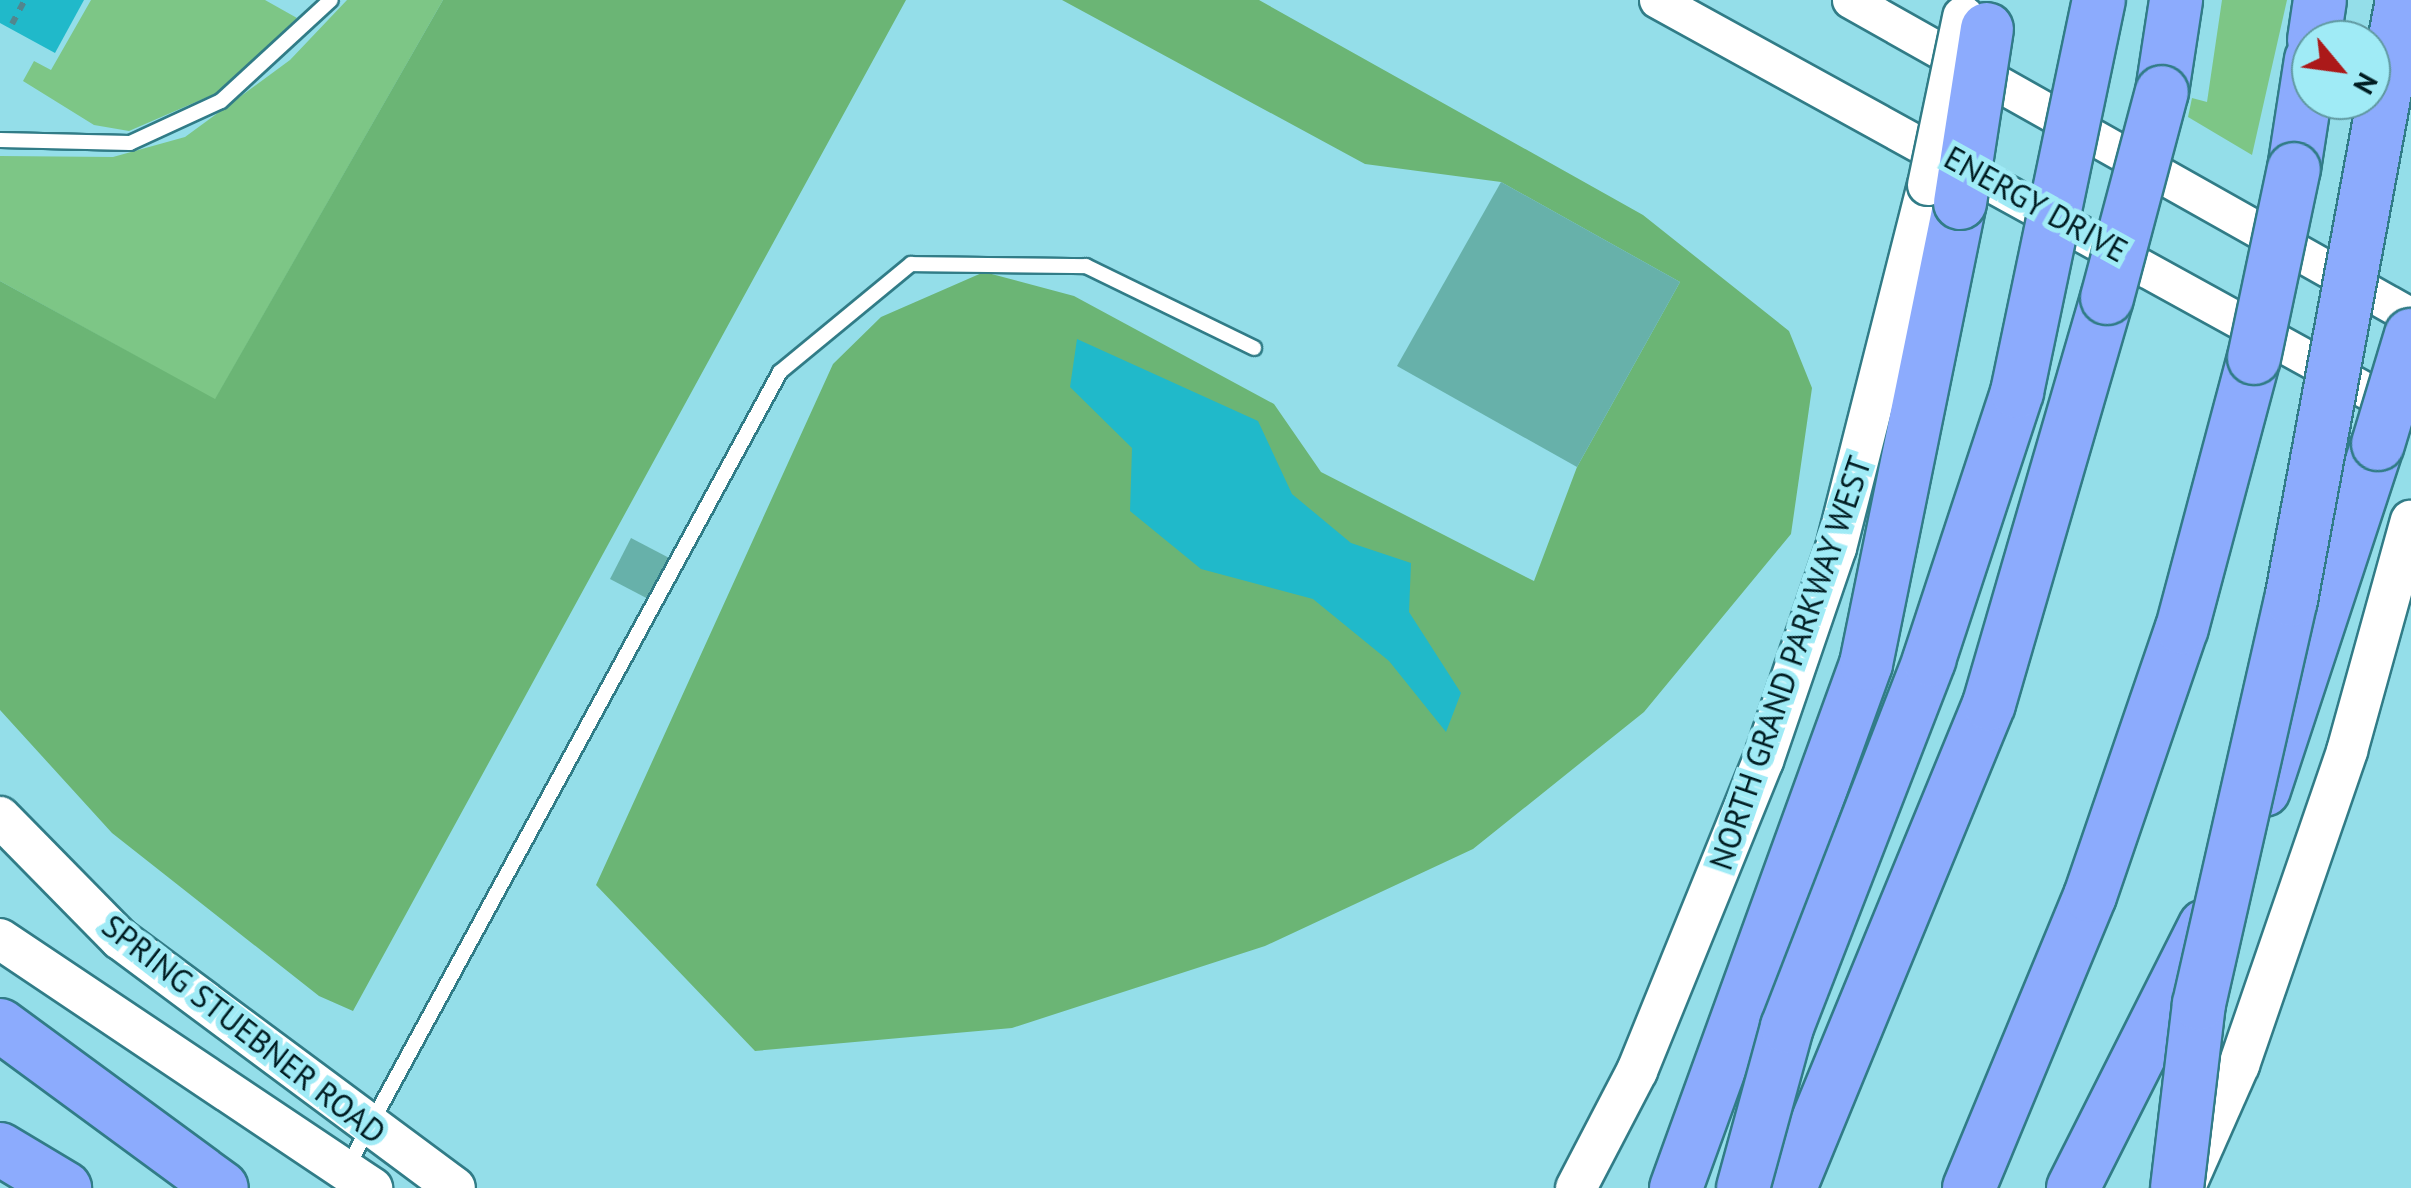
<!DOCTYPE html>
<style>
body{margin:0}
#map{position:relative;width:2411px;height:1188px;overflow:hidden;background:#94dee9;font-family:"PT Sans",sans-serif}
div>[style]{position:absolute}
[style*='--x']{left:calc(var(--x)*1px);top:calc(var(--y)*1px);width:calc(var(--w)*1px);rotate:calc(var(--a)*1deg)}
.green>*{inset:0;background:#7dc686}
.forest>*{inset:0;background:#6bb575}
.water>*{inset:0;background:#20b9ca}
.building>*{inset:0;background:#67b1aa}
.path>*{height:6px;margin-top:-3px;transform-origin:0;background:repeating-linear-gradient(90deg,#51868e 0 8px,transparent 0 16px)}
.roads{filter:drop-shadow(2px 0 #317c87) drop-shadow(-2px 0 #317c87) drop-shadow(0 2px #317c87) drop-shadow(0 -2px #317c87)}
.service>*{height:14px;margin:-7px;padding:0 7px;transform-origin:7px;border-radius:7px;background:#fff}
.tertiary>*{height:35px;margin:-17.5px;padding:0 17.5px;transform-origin:17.5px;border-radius:17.5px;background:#fff}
.secondary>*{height:40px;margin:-20px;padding:0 20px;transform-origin:20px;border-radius:20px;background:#fff}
.motorway>*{height:52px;margin:-26px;padding:0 26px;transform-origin:26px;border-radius:26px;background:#8cabfd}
.bridges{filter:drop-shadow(2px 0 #317c87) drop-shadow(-2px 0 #317c87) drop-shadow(0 2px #317c87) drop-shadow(0 -2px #317c87)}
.secondary-bridge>*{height:40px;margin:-20px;padding:0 20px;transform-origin:20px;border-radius:20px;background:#fff}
.motorway-bridge>*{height:52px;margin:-26px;padding:0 26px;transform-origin:26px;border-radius:26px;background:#8cabfd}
span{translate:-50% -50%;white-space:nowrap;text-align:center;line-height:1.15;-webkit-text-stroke:10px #a0ebf6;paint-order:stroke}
.street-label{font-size:32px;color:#001d22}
.north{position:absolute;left:2291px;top:20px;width:100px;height:100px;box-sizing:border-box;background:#a0ebf6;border:2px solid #6099a1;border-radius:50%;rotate:119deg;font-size:28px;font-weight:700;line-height:40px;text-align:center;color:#001d22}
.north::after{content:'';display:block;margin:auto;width:35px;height:45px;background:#ab1919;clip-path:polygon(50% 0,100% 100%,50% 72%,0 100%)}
</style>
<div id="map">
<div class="green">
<i style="clip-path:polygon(91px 0,265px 0,297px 18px,219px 92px,129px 131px,94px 125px,23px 81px,34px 61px,51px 70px)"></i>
<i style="clip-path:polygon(347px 0,443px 0,215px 400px,0 281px,0 156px,113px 157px,185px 137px,290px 60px)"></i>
<i style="clip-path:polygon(2222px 0,2287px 0,2252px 155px,2188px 117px,2192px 98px,2207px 102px)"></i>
</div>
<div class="forest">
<i style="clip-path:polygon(443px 0,906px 0,353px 1011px,319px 996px,112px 833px,0 710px,0 281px,215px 399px)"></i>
<i style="clip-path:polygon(1062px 0,1259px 0,1643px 215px,1789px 331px,1812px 388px,1791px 534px,1644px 712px,1473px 849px,1265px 946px,1012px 1028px,755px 1051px,596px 885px,833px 364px,881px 317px,984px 272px,1074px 296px,1274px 404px,1321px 472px,1534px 581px,1577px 467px,1680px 282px,1501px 182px,1365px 164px)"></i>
</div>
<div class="water">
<i style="clip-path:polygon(0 0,84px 0,55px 53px,0 23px)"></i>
<i style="clip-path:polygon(1077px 339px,1258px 421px,1292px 494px,1351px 543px,1411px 563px,1409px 612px,1461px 693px,1446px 732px,1389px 661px,1313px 599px,1201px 569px,1130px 511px,1132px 448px,1070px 387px)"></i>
</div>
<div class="building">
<i style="clip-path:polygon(1501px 182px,1680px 282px,1577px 467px,1397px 366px)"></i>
<i style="clip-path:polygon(631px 538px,675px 561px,654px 602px,610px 579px)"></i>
</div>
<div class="path">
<i style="--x:12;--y:24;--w:27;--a:-62"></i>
</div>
<div class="roads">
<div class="service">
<i style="--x:0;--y:140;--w:130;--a:1.3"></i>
<i style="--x:130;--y:143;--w:100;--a:-24.8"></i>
<i style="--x:221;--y:101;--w:149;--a:-42.6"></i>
<i style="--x:348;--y:1166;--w:904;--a:-61.45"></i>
<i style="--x:780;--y:372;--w:170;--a:-39.5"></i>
<i style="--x:911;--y:264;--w:175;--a:0.7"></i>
<i style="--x:1086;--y:266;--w:187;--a:26"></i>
</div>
<div class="tertiary">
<i style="--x:1657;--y:0;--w:854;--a:28.85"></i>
<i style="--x:1850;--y:0;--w:644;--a:29.39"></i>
</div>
<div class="secondary">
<i style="--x:0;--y:817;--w:171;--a:45.5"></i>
<i style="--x:120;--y:939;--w:417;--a:36.6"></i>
<i style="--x:0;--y:939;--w:448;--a:33.8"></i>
<i style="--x:2188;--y:1180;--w:126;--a:-66.1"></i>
<i style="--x:2239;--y:1065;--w:332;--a:-71"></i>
<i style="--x:2347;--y:751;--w:239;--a:-74.5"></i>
<i style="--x:1576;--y:1188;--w:132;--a:-62.5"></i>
<i style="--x:1637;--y:1071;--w:335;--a:-67.9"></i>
<i style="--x:1763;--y:761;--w:225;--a:-71.1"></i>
<i style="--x:1836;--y:548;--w:374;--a:-75.8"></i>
</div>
<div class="motorway">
<i style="--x:2314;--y:40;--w:40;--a:-81.5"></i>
<i style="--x:2162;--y:92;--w:93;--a:-81.3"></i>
<i style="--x:2294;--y:169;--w:111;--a:-81.2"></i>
<i style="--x:2264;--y:790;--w:364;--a:-71.8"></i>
<i style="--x:0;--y:1025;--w:275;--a:36.3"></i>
<i style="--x:0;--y:1149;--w:76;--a:31"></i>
<i style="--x:1676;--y:1188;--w:557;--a:-70.07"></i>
<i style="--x:1866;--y:664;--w:470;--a:-78.5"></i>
<i style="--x:1790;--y:1188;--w:523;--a:-67.65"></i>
<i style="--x:1989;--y:704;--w:423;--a:-73.8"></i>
<i style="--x:1969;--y:1188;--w:316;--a:-67.5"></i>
<i style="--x:2090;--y:896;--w:283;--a:-71.1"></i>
<i style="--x:2182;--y:628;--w:279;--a:-75.1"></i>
<i style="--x:2073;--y:1188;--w:293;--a:-63.3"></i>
</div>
</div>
<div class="bridges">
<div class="secondary-bridge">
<i style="--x:1928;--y:185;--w:172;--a:-78.2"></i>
</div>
<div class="motorway-bridge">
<i style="--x:1960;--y:203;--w:176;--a:-81.2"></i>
<i style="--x:2107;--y:298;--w:213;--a:-75.1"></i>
<i style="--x:2254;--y:358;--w:193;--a:-78.1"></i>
<i style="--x:2378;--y:444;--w:114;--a:-73.2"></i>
<i style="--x:1743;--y:1188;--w:167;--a:-74.7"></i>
<i style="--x:1787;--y:1027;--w:394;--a:-68.8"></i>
<i style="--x:1929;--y:660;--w:282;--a:-71.8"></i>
<i style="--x:2017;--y:392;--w:400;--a:-78.2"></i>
<i style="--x:2177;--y:1188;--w:185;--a:-83.2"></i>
<i style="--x:2199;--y:1004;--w:414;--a:-77.2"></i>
<i style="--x:2291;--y:600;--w:610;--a:-79.52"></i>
</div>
</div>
<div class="street-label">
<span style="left:2036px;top:204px;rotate:29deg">ENERGY DRIVE</span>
<span style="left:1790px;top:663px;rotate:-71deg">NORTH GRAND PARKWAY WEST</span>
<span style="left:244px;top:1029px;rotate:38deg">SPRING STUEBNER ROAD</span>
</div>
<div class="north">N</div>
</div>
